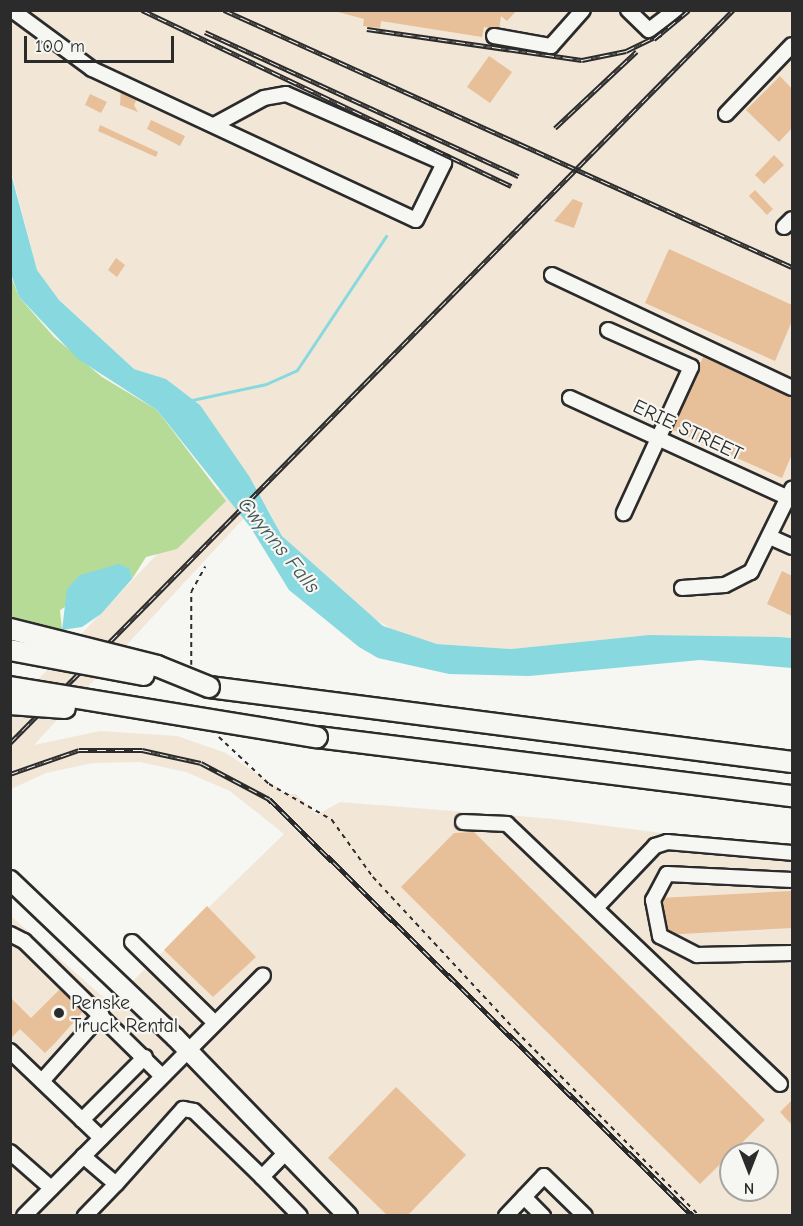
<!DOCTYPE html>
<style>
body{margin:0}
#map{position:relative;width:803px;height:1226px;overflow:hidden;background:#f6f6f2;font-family:"Comic Neue",sans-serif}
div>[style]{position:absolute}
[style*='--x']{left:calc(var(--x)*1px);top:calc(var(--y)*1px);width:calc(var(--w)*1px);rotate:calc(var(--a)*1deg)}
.built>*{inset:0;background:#f2e6d7}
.green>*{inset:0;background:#b5db97}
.water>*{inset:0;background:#87d9df}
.stream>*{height:3px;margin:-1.5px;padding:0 1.5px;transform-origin:1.5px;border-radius:1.5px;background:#87d9df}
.building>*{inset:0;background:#e7bf98}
.path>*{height:1.5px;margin-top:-0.75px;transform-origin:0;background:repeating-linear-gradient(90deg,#2b2b2b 0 4.5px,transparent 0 9px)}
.roads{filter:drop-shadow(2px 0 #2b2b2b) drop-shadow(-2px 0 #2b2b2b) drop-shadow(0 2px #2b2b2b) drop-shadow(0 -2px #2b2b2b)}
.minor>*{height:14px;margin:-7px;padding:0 7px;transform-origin:7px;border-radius:7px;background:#f6f6f2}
.major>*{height:18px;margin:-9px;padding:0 9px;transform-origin:9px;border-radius:9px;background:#f6f6f2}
.highway>*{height:20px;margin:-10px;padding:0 10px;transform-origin:10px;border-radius:10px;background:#f6f6f2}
.rail>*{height:5px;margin-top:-2.5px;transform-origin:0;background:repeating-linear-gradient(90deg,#f6f6f2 0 9px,#2b2b2b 0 18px);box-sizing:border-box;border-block:2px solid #2b2b2b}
.bridges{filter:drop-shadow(2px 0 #2b2b2b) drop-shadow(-2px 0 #2b2b2b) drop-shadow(0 2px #2b2b2b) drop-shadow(0 -2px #2b2b2b)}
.highway-bridge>*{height:20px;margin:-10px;padding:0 10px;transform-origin:10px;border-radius:10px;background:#f6f6f2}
.dots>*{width:16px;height:16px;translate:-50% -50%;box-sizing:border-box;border:3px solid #f6f6f2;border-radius:50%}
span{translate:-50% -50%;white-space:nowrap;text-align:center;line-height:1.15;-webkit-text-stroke:4.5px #f6f6f2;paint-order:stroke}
.street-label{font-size:20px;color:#2b2b2b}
.poi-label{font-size:20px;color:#2b2b2b}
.left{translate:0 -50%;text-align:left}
.water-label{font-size:21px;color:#425658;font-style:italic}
.frame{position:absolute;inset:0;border:12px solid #2b2b2b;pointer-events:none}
.north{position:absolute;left:719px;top:1142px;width:60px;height:60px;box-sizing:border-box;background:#f6f6f2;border:2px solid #a5a5a2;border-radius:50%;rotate:180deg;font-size:16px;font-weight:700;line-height:24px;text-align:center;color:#2b2b2b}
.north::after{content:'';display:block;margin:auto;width:21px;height:27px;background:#2b2b2b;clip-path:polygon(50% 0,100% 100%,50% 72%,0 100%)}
.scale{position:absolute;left:24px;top:36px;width:150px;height:27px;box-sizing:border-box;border:3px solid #2b2b2b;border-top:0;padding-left:8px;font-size:18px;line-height:21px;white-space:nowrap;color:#2b2b2b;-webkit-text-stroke:4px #f6f6f2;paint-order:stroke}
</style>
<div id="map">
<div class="built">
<i style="clip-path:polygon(evenodd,11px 11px,792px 11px,792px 638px,649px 635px,511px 649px,437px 644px,398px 633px,360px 610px,282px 536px,267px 507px,244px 518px,34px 745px,100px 731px,177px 736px,226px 753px,287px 794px,296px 794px,317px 815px,340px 802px,554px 819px,792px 850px,792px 1215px,11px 1215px,11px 916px,110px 1003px,284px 834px,230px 791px,186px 772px,140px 762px,92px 763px,46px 773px,11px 789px,10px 709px,240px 467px,200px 405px,166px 379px,134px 369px,59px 300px,37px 270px,11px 170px,11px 11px,731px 1154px,767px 1154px,767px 1190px,731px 1190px,731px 1154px)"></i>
</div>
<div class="green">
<i style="clip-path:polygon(10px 274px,19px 297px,54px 337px,102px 377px,157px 410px,226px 501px,177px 549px,146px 557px,132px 579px,130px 569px,60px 610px,62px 630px,11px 618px)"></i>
</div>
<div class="water">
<i style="clip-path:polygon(10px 170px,37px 270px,59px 300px,134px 369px,166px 379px,200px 405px,249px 476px,282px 536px,383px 626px,437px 644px,511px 649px,649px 635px,779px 637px,792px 638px,792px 668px,700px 660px,529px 676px,449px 674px,378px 658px,359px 647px,289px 590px,251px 528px,157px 410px,78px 359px,19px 297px,11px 274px)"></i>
<i style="clip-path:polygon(119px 564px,130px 569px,132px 579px,101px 614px,82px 627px,62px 630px,67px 589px,80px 575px)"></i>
</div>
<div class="stream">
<i style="--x:192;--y:400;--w:76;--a:-12.2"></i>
<i style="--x:266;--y:384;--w:34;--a:-24"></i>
<i style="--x:297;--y:370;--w:161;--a:-56.4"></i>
</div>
<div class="building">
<i style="clip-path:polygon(331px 10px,517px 10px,507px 21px,501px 16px,499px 30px,484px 27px,482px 37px,381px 21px,380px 28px,363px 26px,364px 19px)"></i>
<i style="clip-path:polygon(489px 56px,512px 72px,490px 103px,467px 87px)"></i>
<i style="clip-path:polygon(780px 76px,792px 89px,792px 128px,779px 142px,746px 110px)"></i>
<i style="clip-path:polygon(121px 89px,138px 97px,134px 105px,138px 112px,120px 105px)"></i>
<i style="clip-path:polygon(90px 94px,107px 102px,101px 113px,85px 105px)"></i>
<i style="clip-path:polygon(151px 120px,185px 136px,180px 146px,147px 129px)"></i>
<i style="clip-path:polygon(100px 125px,158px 152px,156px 157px,98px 131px)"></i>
<i style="clip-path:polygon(774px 155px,784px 165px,764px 184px,755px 175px)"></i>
<i style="clip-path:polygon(755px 190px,773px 209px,767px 215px,749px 196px)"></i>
<i style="clip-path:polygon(573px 199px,583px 203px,574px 228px,554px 221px)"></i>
<i style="clip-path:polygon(669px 249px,792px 305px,792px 321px,775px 361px,645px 303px)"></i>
<i style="clip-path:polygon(116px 258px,125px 265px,117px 277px,108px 270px)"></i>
<i style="clip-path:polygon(704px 355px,792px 394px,792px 454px,782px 478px,671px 429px)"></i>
<i style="clip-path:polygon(782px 571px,792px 576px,792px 616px,767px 604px)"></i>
<i style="clip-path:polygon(474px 832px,765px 1120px,700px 1184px,401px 887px,454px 833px)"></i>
<i style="clip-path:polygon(792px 891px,792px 928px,662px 935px,660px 898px)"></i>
<i style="clip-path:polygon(207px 906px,256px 957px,213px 997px,164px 950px)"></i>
<i style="clip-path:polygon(63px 986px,86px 1008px,56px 1042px,45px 1053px,20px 1029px,10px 1039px,10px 997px,31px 1018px)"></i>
<i style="clip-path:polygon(396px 1087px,466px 1155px,407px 1216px,388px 1216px,328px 1158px)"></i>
<i style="clip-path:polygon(792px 1100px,792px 1125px,780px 1112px)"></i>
</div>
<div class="path">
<i style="--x:191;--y:665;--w:73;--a:-90"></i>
<i style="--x:191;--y:592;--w:29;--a:-61"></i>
<i style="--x:219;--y:737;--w:69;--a:43.2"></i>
<i style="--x:269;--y:784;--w:73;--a:29.7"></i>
<i style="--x:332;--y:820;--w:70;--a:54.3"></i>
<i style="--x:373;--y:877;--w:210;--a:47.1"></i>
<i style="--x:516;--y:1031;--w:261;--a:45.2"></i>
</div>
<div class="roads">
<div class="minor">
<i style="--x:12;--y:10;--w:99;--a:36.4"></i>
<i style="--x:92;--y:69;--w:357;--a:25"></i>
<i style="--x:416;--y:220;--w:64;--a:-63.8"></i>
<i style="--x:444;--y:163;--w:172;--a:-156.4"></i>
<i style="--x:286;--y:94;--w:22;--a:170"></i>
<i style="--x:264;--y:98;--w:57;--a:151.6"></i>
<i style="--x:628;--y:10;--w:29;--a:44"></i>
<i style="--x:649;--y:30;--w:34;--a:-37"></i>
<i style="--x:494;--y:36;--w:58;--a:10"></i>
<i style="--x:551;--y:46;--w:48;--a:-48.4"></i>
<i style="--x:726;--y:114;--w:95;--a:-46.3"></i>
<i style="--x:784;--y:227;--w:11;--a:-45"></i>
<i style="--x:552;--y:275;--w:265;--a:25.2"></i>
<i style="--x:608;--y:330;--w:91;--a:24"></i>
<i style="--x:691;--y:367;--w:161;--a:114.7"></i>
<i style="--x:570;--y:398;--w:240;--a:24.6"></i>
<i style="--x:770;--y:537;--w:24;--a:24"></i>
<i style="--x:682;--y:588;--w:43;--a:-4"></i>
<i style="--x:725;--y:585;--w:29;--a:-27"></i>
<i style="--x:751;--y:572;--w:93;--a:-63.7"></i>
<i style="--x:463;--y:822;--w:44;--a:2.6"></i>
<i style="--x:507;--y:824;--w:377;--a:43.6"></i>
<i style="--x:792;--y:880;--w:125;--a:-177.3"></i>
<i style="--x:667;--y:874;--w:30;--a:118"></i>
<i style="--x:653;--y:900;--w:37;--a:79"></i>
<i style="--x:660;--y:936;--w:42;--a:27.2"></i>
<i style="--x:697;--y:955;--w:95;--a:-1.2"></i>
<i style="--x:596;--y:908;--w:86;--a:-46.4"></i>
<i style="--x:655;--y:846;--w:13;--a:-18"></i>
<i style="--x:667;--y:842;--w:125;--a:5"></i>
<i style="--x:10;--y:934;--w:16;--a:27"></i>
<i style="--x:24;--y:941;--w:193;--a:44.4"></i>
<i style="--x:132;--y:942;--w:116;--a:44.3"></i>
<i style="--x:10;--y:1051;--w:126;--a:43.7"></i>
<i style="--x:42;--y:1081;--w:89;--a:-48.2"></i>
<i style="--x:82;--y:1120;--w:89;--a:-45"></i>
<i style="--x:10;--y:1152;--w:55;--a:41.3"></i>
<i style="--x:83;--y:1156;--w:43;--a:40.3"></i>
<i style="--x:116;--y:1184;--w:45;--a:134.1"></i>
<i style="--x:262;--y:1177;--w:54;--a:45.7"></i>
<i style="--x:116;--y:1184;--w:101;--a:-48.2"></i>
<i style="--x:183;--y:1109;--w:11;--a:10"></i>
<i style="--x:194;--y:1111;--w:95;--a:44.1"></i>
<i style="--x:262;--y:1177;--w:35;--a:-46"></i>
<i style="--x:524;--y:1197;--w:27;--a:45"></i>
<i style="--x:24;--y:1216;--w:339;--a:-45.2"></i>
<i style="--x:506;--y:1216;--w:55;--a:-46.5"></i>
<i style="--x:544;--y:1176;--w:57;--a:44.3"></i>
</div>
<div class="major">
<i style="--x:10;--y:880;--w:228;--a:43.6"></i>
<i style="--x:175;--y:1037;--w:249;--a:46"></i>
</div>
<div class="highway">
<i style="--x:209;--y:687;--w:588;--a:7.33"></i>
<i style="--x:317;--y:737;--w:479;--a:7.1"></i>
</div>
</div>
<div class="rail">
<i style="--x:142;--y:10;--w:409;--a:25.5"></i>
<i style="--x:224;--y:10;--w:623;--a:24.35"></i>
<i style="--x:367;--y:29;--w:217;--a:8.2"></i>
<i style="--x:582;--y:60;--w:45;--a:-11.6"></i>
<i style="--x:626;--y:51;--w:39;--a:-26"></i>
<i style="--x:205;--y:32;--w:345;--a:24.7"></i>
<i style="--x:654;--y:39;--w:45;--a:-39.6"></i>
<i style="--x:555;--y:128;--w:112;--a:-43.2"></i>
<i style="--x:10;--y:743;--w:1030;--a:-45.39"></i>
<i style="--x:10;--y:774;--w:73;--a:-19.2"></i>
<i style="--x:79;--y:750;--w:63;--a:0"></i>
<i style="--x:142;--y:750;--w:60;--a:12.4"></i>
<i style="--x:201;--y:763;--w:77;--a:27.9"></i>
<i style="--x:269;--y:799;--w:595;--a:44.52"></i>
</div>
<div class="bridges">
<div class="highway-bridge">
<i style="--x:10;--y:629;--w:152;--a:14.1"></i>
<i style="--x:157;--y:666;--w:56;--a:22"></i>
<i style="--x:10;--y:650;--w:136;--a:10.6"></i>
<i style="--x:10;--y:687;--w:311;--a:9.3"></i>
<i style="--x:10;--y:704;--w:55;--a:4.2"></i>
</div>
</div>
<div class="dots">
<i style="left:59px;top:1013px;background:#2b2b2b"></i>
</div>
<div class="street-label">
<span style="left:688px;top:430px;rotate:25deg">ERIE STREET</span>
</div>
<div class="poi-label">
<span class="left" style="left:71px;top:1014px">Penske<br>Truck Rental</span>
</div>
<div class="water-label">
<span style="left:279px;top:545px;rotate:51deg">Gwynns Falls</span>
</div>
<div class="frame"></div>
<div class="north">N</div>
<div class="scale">100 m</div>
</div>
